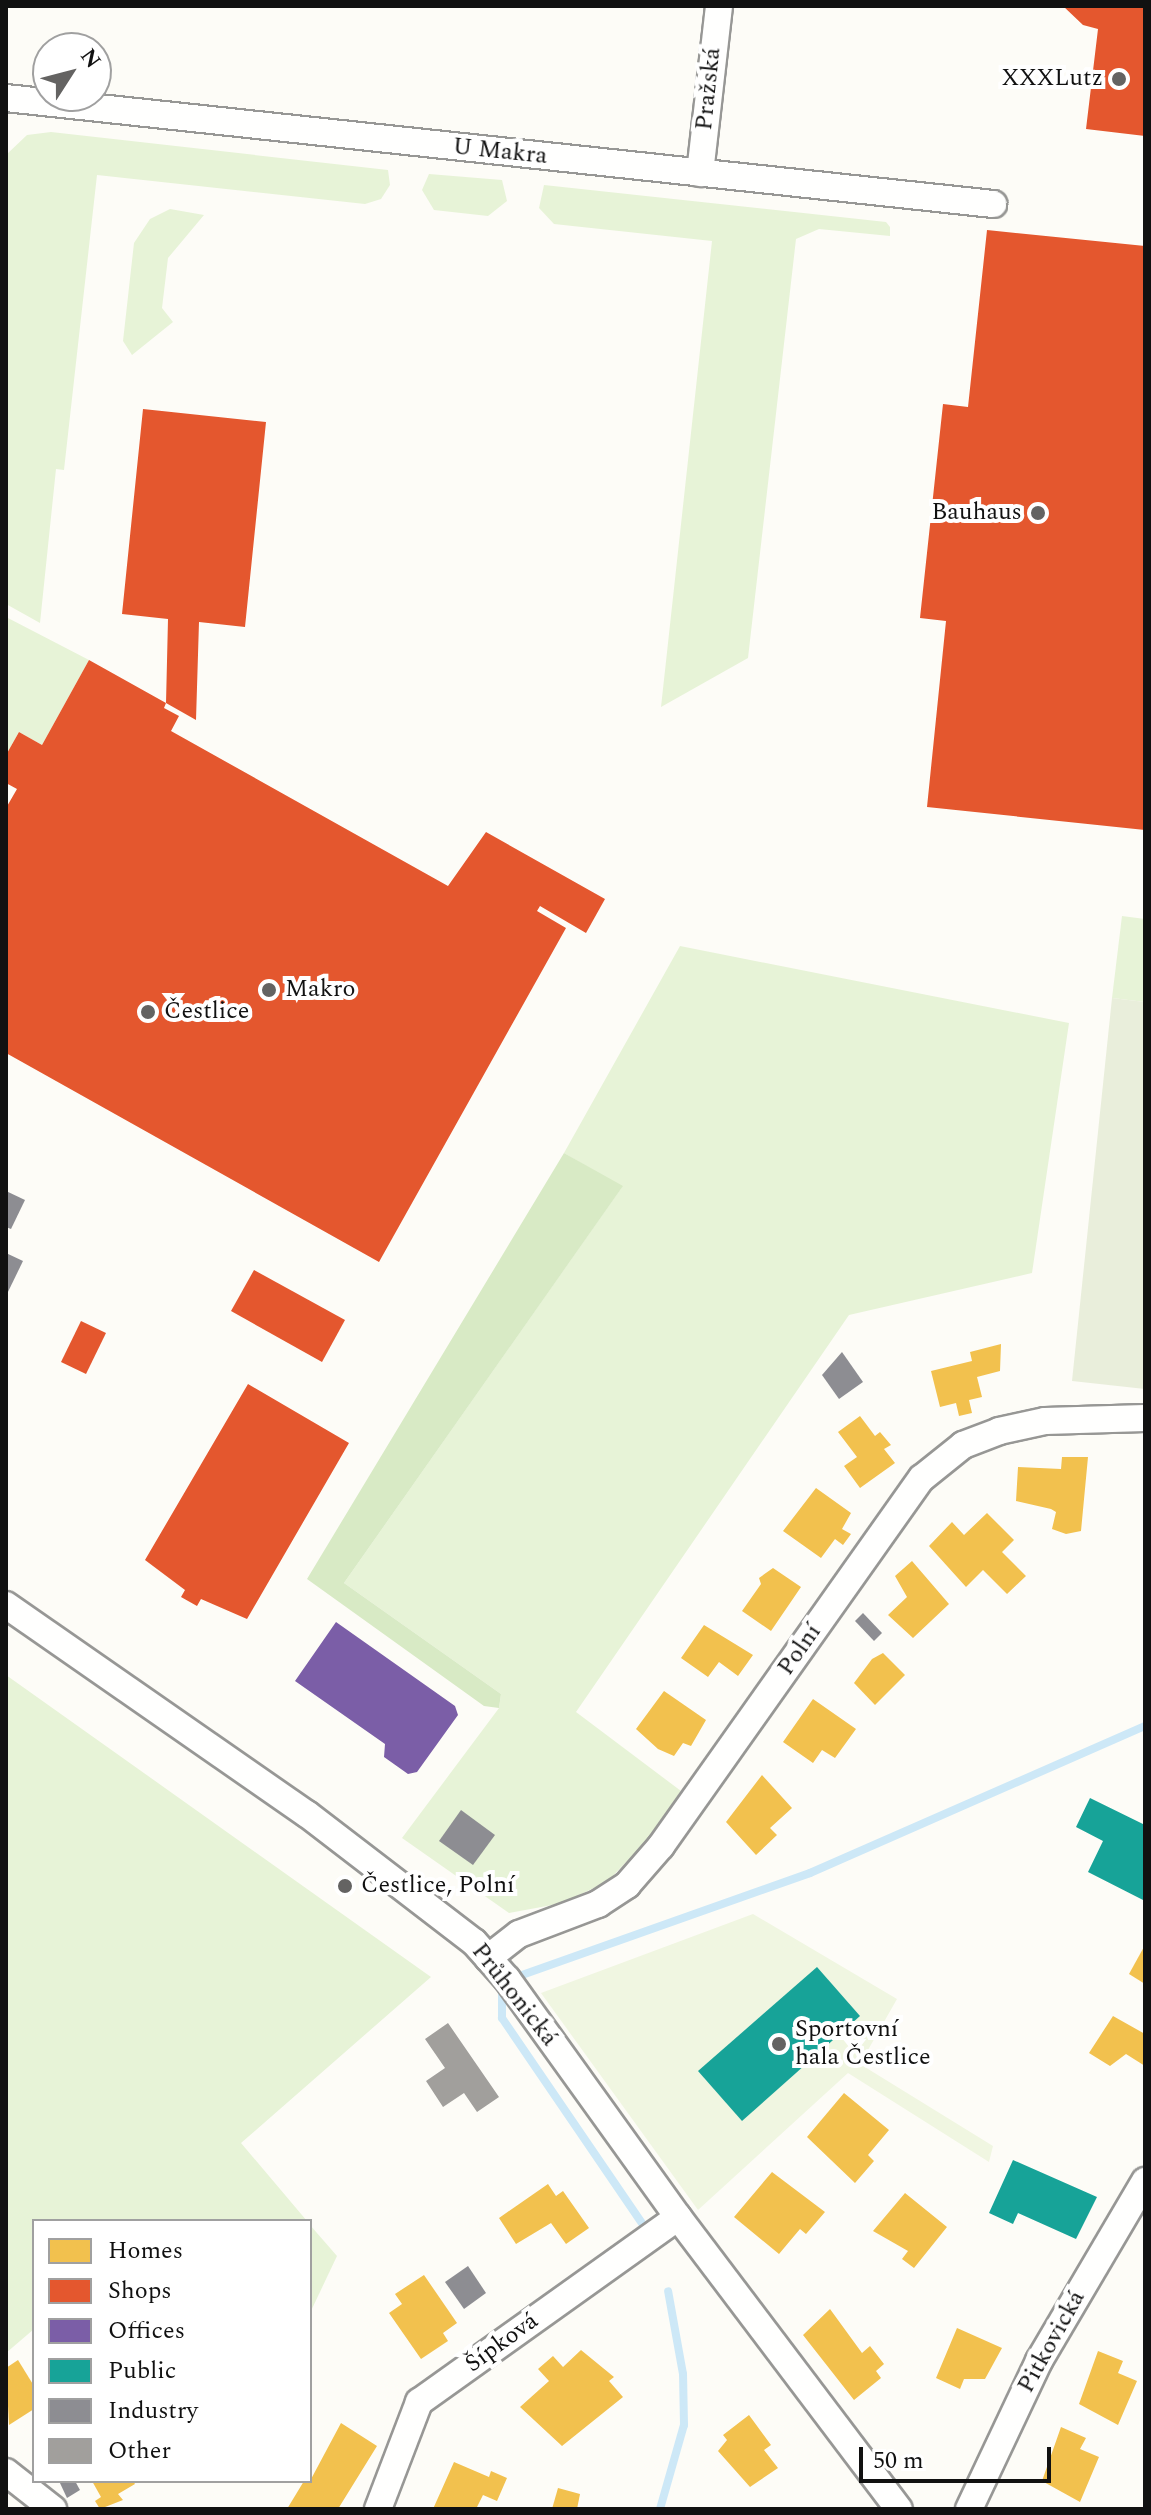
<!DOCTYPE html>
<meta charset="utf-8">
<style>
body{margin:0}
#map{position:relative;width:1151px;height:2515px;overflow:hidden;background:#fdfcf7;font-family:Spectral,serif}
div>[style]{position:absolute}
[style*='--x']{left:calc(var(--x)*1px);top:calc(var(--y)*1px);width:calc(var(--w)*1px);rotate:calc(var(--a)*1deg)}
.green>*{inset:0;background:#e7f3d7}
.forest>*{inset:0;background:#d8eac5}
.cemetery>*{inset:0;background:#e9eedb}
.pitch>*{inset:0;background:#f0f6e1}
.homes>*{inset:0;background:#f2c14e}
.shops>*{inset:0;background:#e4572e}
.offices>*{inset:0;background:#7b5ea7}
.public>*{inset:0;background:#17a398}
.industry>*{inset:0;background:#8d8d92}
.stream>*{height:8px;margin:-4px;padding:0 4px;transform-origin:4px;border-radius:4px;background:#cde8f7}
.building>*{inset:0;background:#a19f9c}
.roads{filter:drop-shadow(2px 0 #979795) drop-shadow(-2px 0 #979795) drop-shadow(0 2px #979795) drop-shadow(0 -2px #979795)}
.minor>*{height:26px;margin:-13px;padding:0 13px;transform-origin:13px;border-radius:13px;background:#fffffe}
.dots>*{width:22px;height:22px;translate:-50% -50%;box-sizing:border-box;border:4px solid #fff;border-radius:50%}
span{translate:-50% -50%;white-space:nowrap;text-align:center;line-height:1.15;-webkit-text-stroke:8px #fff;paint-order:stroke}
.poi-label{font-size:24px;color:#111}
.right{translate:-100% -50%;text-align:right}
.left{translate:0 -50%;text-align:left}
.street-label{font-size:24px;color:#111}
.frame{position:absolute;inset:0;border:8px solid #111;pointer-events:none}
.legend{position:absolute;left:32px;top:2219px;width:280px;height:264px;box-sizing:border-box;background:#fff;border:2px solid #a0a0a0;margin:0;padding:10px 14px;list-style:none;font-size:24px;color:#111}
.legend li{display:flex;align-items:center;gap:16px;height:40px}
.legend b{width:40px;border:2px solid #a0a0a0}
.north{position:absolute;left:32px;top:32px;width:80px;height:80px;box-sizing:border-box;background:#fff;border:2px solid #a0a0a0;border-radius:50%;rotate:54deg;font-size:22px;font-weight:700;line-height:32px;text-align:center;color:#111}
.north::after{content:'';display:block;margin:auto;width:28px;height:36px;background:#646362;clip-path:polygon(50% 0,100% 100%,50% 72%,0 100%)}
.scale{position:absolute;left:859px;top:2447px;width:192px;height:36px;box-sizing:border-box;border:4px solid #111;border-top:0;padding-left:10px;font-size:24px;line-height:28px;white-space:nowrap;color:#111;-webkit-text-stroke:6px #fff;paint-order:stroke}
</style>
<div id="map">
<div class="green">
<i style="clip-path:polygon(51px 132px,388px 170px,390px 185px,381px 199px,365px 204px,97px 175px,64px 470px,56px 469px,40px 623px,6px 604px,6px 155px,27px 135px)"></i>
<i style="clip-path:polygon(429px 174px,502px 180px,507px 201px,488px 216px,434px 210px,422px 190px)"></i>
<i style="clip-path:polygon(544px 185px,886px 222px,890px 227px,890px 236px,819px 229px,796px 239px,748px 658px,661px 707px,712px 241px,554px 224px,539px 208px)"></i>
<i style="clip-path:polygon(170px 209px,204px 215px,168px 258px,162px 308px,173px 322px,132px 355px,123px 341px,134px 243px,150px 219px)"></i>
<i style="clip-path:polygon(6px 617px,89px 660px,42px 745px,19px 732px,6px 755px)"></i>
<i style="clip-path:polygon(1122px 916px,1145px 919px,1145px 1002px,1112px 998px)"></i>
<i style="clip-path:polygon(680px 946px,1069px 1023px,1032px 1273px,849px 1315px,576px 1712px,681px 1791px,650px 1837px,608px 1881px,563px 1903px,509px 1913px,402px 1838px,499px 1708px,501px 1694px,344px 1583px,622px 1187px,564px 1153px)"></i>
<i style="clip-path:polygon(6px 1675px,431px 1977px,241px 2143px,307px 2221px,34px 2221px,34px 2329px,6px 2353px)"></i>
<i style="clip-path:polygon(310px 2225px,337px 2256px,310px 2313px)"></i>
</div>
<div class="forest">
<i style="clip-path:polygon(564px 1153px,623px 1186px,344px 1583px,501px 1694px,499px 1708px,484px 1706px,307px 1579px)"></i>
</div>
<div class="cemetery">
<i style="clip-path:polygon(1112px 998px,1145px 1002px,1145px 1389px,1072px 1381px)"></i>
</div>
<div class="pitch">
<i style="clip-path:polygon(753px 1914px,897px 1999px,860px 2064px,993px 2146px,989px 2162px,848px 2073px,698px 2210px,541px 1993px)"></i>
</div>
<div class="homes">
<i style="clip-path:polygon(1001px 1344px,1000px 1371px,977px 1377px,982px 1397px,969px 1400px,972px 1413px,959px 1416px,956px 1403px,940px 1407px,931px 1371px,972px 1361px,970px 1352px)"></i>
<i style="clip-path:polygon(860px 1416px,875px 1436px,880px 1432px,891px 1445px,884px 1449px,895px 1463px,860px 1488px,844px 1466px,857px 1457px,838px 1432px)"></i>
<i style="clip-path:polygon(1062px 1457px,1088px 1457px,1081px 1531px,1066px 1534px,1052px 1529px,1056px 1512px,1051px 1509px,1016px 1501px,1018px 1467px,1061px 1469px)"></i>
<i style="clip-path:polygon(816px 1488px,851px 1513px,842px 1529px,851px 1534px,843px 1545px,835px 1539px,821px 1558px,783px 1531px)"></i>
<i style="clip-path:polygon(987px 1513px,1014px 1540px,1002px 1552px,1026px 1576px,1007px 1594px,983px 1570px,966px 1587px,929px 1546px,952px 1522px,964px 1535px)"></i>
<i style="clip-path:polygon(912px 1561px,949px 1604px,913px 1638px,888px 1615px,907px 1597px,895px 1576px)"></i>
<i style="clip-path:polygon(773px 1568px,801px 1587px,771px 1631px,742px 1611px,761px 1584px,759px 1578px)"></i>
<i style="clip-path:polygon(704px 1625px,753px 1655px,738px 1676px,719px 1662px,708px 1677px,681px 1658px)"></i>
<i style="clip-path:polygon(883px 1653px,905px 1675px,875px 1705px,854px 1683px,872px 1659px)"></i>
<i style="clip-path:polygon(664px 1691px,706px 1720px,691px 1746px,683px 1743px,674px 1756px,658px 1749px,636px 1729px)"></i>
<i style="clip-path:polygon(813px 1699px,856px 1729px,835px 1758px,822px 1750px,813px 1763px,783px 1742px)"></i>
<i style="clip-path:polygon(762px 1775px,792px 1808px,770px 1828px,777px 1835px,756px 1855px,726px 1822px)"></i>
<i style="clip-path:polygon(1145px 1945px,1145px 1984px,1129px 1974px)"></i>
<i style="clip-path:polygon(1113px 2016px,1145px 2034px,1145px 2066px,1126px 2054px,1110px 2066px,1089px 2053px)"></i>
<i style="clip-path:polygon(844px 2093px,889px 2130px,868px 2155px,874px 2161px,855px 2183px,807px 2137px)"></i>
<i style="clip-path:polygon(772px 2172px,825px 2212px,806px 2234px,800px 2229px,779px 2254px,734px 2217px)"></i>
<i style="clip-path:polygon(548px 2184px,556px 2196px,563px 2191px,589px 2228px,566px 2244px,551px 2223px,516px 2244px,499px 2218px)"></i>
<i style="clip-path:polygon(905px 2193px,947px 2227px,914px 2268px,902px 2259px,908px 2251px,873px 2231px)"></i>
<i style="clip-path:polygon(424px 2275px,457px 2323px,443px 2333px,448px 2341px,421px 2359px,389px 2313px,402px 2304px,395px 2294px)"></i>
<i style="clip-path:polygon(830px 2309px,862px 2353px,870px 2346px,884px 2364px,876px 2371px,881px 2378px,854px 2400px,803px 2335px)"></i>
<i style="clip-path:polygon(957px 2328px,1002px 2348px,985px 2379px,964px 2379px,960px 2389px,936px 2378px)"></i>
<i style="clip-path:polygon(581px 2350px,614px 2377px,609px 2381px,623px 2397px,562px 2446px,520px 2407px,549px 2381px,538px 2369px,553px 2356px,563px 2367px)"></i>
<i style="clip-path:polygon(1098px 2351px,1123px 2361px,1118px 2373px,1137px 2381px,1118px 2425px,1079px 2404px)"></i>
<i style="clip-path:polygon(18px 2360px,34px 2386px,34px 2409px,9px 2425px,6px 2368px)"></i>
<i style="clip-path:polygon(749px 2415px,771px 2445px,764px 2450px,778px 2468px,750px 2487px,718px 2451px,727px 2440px,723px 2435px)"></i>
<i style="clip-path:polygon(341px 2423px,377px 2446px,338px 2509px,287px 2509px,304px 2481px,310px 2481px)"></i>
<i style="clip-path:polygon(1061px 2427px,1086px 2438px,1080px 2449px,1099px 2457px,1080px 2502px,1042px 2481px)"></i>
<i style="clip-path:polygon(454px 2462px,489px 2477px,491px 2471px,507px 2478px,497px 2501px,483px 2495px,476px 2509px,433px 2509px)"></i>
<i style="clip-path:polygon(92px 2481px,133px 2481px,135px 2484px,118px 2494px,123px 2500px,100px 2509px,95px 2501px,101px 2497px)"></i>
<i style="clip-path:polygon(558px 2488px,580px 2494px,577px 2509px,552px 2509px)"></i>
</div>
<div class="shops">
<i style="clip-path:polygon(1063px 6px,1145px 6px,1145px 136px,1086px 129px,1098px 29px,1083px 25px)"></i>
<i style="clip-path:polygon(987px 230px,1145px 246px,1145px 830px,927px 807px,946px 621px,920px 618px,943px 404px,968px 407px)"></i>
<i style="clip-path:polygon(143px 409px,266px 422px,245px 627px,199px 622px,196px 720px,166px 703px,168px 619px,122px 614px)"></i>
<i style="clip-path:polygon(89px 660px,166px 703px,164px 708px,179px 716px,171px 731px,448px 886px,486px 832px,605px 899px,586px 933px,540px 906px,537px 911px,566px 928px,379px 1262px,6px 1053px,6px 808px,17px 789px,6px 783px,6px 755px,19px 732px,42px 745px)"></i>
<i style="clip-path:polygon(254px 1270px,345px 1320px,322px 1362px,231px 1311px)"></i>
<i style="clip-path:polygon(81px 1321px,106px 1333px,86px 1374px,61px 1362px)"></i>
<i style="clip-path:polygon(248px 1384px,349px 1443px,247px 1619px,201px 1599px,197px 1606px,181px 1597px,185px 1590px,145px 1560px)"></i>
</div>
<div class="offices">
<i style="clip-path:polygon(336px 1622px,455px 1706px,458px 1715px,417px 1772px,408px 1774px,384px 1757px,385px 1744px,295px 1681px)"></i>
</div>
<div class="public">
<i style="clip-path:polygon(1090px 1798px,1145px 1825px,1145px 1901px,1088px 1872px,1103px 1841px,1076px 1827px)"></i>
<i style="clip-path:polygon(817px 1967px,860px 2016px,742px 2121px,698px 2071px)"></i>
<i style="clip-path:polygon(1013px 2160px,1097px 2197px,1076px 2239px,1018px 2213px,1013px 2224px,989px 2213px)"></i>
</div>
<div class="industry">
<i style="clip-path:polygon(6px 1191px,25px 1200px,11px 1229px,6px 1227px)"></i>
<i style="clip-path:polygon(6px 1253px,23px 1261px,6px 1296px)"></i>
<i style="clip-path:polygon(842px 1352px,863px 1382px,839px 1399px,822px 1375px)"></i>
<i style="clip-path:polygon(863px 1613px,882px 1633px,874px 1641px,855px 1621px)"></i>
<i style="clip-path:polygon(461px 1810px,495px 1835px,473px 1865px,439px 1841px)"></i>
<i style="clip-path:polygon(468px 2266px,486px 2293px,464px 2309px,445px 2282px)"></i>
<i style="clip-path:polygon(59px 2481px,75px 2481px,80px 2490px,67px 2498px)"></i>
</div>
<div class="stream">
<i style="--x:522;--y:1975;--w:306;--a:-19.5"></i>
<i style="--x:810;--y:1873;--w:366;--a:-23.7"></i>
<i style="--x:502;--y:1994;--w:24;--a:90"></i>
<i style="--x:502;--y:2018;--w:248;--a:55.7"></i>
<i style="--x:660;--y:2509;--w:87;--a:-74.1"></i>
<i style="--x:684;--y:2425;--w:51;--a:-91.1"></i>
<i style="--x:683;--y:2374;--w:84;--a:-100.2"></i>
</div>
<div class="building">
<i style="clip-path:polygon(448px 2023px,499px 2097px,477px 2112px,464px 2093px,443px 2107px,426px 2081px,445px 2068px,425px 2039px)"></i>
</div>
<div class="roads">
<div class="minor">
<i style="--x:6;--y:98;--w:993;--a:6.13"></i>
<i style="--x:700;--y:173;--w:168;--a:-83.5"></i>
<i style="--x:6;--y:1605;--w:366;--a:34.8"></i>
<i style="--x:307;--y:1814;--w:210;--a:37.5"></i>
<i style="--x:474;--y:1942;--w:50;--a:48.3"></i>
<i style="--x:507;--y:1979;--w:293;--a:54.3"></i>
<i style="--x:678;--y:2217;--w:366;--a:52.9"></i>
<i style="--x:488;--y:1958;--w:39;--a:-38"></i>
<i style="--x:519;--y:1934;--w:85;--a:-20.8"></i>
<i style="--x:598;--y:1904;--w:35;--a:-33"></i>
<i style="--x:627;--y:1885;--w:52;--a:-48.9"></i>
<i style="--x:661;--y:1846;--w:451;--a:-54.7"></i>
<i style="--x:922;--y:1478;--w:53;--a:-38.8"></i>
<i style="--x:963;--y:1445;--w:39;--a:-21"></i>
<i style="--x:999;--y:1431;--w:47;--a:-12.3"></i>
<i style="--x:1045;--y:1421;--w:100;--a:-1.7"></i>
<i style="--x:6;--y:2472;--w:60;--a:38.2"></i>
<i style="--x:378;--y:2509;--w:115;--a:-69"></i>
<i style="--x:419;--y:2402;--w:318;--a:-35.5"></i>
<i style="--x:969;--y:2509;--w:164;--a:-64.7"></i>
<i style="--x:1039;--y:2361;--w:209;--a:-59.5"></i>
</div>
</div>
<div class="dots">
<i style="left:1119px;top:79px;background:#646362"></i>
<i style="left:1038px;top:513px;background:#646362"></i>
<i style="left:269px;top:990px;background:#646362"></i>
<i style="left:148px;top:1012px;background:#646362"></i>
<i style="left:345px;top:1886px;background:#646362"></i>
<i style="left:779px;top:2044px;background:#646362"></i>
</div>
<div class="poi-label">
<span class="right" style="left:1103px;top:79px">XXXLutz</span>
<span class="right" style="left:1022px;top:513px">Bauhaus</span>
<span class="left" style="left:285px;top:990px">Makro</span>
<span class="left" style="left:164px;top:1012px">Čestlice</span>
<span class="left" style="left:361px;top:1886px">Čestlice, Polní</span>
<span class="left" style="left:795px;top:2044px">Sportovní<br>hala Čestlice</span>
</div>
<div class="street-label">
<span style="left:709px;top:89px;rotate:-84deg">Pražská</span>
<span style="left:500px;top:152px;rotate:6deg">U Makra</span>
<span style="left:800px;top:1650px;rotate:-55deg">Polní</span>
<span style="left:514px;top:1995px;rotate:52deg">Průhonická</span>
<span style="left:1052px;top:2342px;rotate:-61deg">Pitkovická</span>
<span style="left:502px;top:2343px;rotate:-36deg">Šípková</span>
</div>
<div class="frame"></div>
<ul class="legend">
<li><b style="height:22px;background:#f2c14e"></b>Homes</li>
<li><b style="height:22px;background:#e4572e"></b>Shops</li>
<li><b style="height:22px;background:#7b5ea7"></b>Offices</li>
<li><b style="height:22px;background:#17a398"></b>Public</li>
<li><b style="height:22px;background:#8d8d92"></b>Industry</li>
<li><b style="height:22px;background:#a19f9c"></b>Other</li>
</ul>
<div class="north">N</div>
<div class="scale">50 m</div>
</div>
